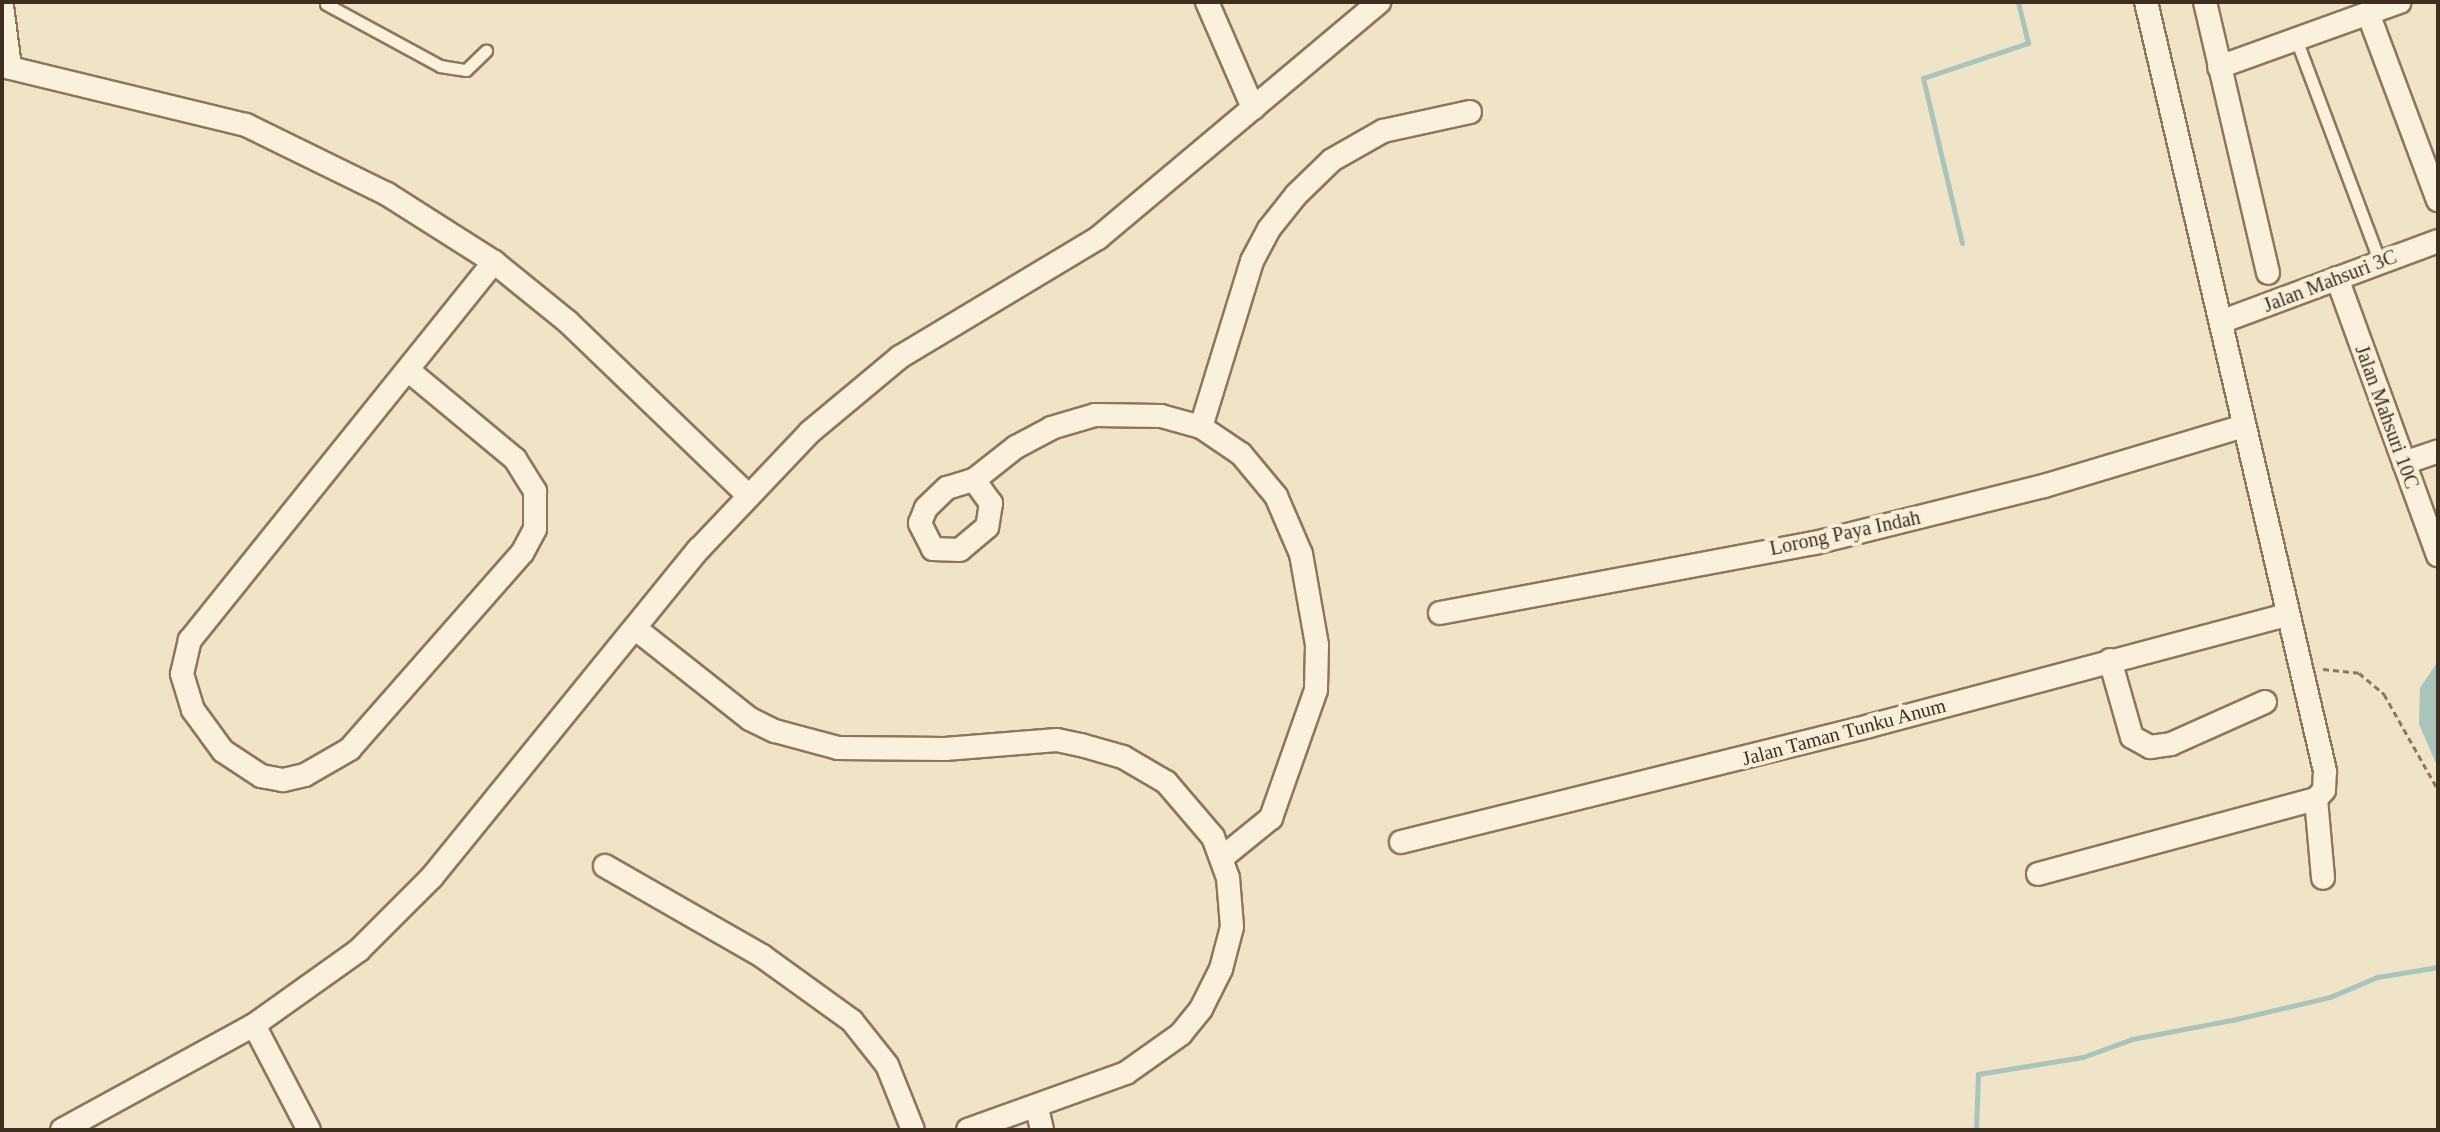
<!DOCTYPE html>
<style>
body{margin:0}
#map{position:relative;width:2440px;height:1132px;overflow:hidden;background:#f0e4c8;font-family:"Times New Roman",serif}
div>[style]{position:absolute}
[style*='--x']{left:calc(var(--x)*1px);top:calc(var(--y)*1px);width:calc(var(--w)*1px);rotate:calc(var(--a)*1deg)}
.water>*{inset:0;background:#a9c4bc}
.stream>*{height:5px;margin:-2.5px;padding:0 2.5px;transform-origin:2.5px;border-radius:2.5px;background:#a9c4bc}
.path>*{height:3px;margin-top:-1.5px;transform-origin:0;background:repeating-linear-gradient(90deg,#8d765c 0 6px,transparent 0 10px)}
.roads{filter:drop-shadow(2px 0 #8d765c) drop-shadow(-2px 0 #8d765c) drop-shadow(0 2px #8d765c) drop-shadow(0 -2px #8d765c)}
.service>*{height:11px;margin:-5.5px;padding:0 5.5px;transform-origin:5.5px;border-radius:5.5px;background:#faf1dc}
.minor>*{height:22px;margin:-11px;padding:0 11px;transform-origin:11px;border-radius:11px;background:#faf1dc}
span{translate:-50% -50%;white-space:nowrap;text-align:center;line-height:1.15;-webkit-text-stroke:8px #f7eed8;paint-order:stroke}
.street-label{font-size:20px;color:#3d2e20}
.frame{position:absolute;inset:0;border:4px solid #3d2e20;pointer-events:none}
</style>
<div id="map">
<div class="water">
<i style="clip-path:polygon(2438px 661px,2438px 768px,2419px 724px,2420px 688px)"></i>
</div>
<div class="stream">
<i style="--x:1962;--y:243;--w:170;--a:-103.3"></i>
<i style="--x:1923;--y:78;--w:111;--a:-18.4"></i>
<i style="--x:2028;--y:43;--w:42;--a:-103.7"></i>
<i style="--x:1976;--y:1130;--w:56;--a:-88"></i>
<i style="--x:1978;--y:1074;--w:106;--a:-9.2"></i>
<i style="--x:2083;--y:1057;--w:52;--a:-20.2"></i>
<i style="--x:2132;--y:1039;--w:102;--a:-10.8"></i>
<i style="--x:2232;--y:1020;--w:101;--a:-13.2"></i>
<i style="--x:2330;--y:997;--w:51;--a:-23.1"></i>
<i style="--x:2377;--y:977;--w:62;--a:-9.3"></i>
</div>
<div class="path">
<i style="--x:2323;--y:669;--w:36;--a:6"></i>
<i style="--x:2359;--y:673;--w:33;--a:40"></i>
<i style="--x:2384;--y:694;--w:110;--a:60.6"></i>
</div>
<div class="roads">
<div class="service">
<i style="--x:326;--y:4;--w:130;--a:28.5"></i>
<i style="--x:440;--y:66;--w:26;--a:9"></i>
<i style="--x:466;--y:70;--w:28;--a:-44"></i>
<i style="--x:2296;--y:39;--w:238;--a:69.4"></i>
</div>
<div class="minor">
<i style="--x:1207;--y:2;--w:116;--a:66.5"></i>
<i style="--x:2205;--y:2;--w:278;--a:76.9"></i>
<i style="--x:2;--y:6;--w:62;--a:82.5"></i>
<i style="--x:2368;--y:13;--w:200;--a:69.5"></i>
<i style="--x:2;--y:66;--w:251;--a:13.6"></i>
<i style="--x:246;--y:125;--w:157;--a:26.1"></i>
<i style="--x:387;--y:194;--w:127;--a:32.4"></i>
<i style="--x:494;--y:262;--w:95;--a:39"></i>
<i style="--x:568;--y:322;--w:248;--a:43.9"></i>
<i style="--x:2219;--y:67;--w:192;--a:-19.8"></i>
<i style="--x:2337;--y:278;--w:295;--a:70"></i>
<i style="--x:2223;--y:321;--w:229;--a:-20.4"></i>
<i style="--x:409;--y:371;--w:138;--a:39.7"></i>
<i style="--x:515;--y:459;--w:38;--a:58"></i>
<i style="--x:535;--y:491;--w:38;--a:90"></i>
<i style="--x:535;--y:529;--w:27;--a:118"></i>
<i style="--x:522;--y:553;--w:261;--a:131.3"></i>
<i style="--x:350;--y:749;--w:52;--a:150"></i>
<i style="--x:305;--y:775;--w:23;--a:167"></i>
<i style="--x:283;--y:780;--w:22;--a:-170"></i>
<i style="--x:261;--y:776;--w:45;--a:-146.7"></i>
<i style="--x:223;--y:751;--w:51;--a:-126.2"></i>
<i style="--x:193;--y:710;--w:38;--a:-107"></i>
<i style="--x:182;--y:674;--w:35;--a:-77"></i>
<i style="--x:190;--y:640;--w:485;--a:-51.2"></i>
<i style="--x:1201;--y:427;--w:174;--a:-72.9"></i>
<i style="--x:1252;--y:261;--w:36;--a:-62"></i>
<i style="--x:1269;--y:229;--w:43;--a:-51.5"></i>
<i style="--x:1296;--y:195;--w:50;--a:-44.2"></i>
<i style="--x:1332;--y:160;--w:59;--a:-29.6"></i>
<i style="--x:1383;--y:131;--w:89;--a:-12.3"></i>
<i style="--x:2404;--y:463;--w:36;--a:-19"></i>
<i style="--x:974;--y:480;--w:29;--a:54"></i>
<i style="--x:991;--y:503;--w:24;--a:99"></i>
<i style="--x:987;--y:527;--w:35;--a:140"></i>
<i style="--x:960;--y:550;--w:27;--a:-178"></i>
<i style="--x:933;--y:549;--w:29;--a:-117"></i>
<i style="--x:920;--y:523;--w:16;--a:-68"></i>
<i style="--x:926;--y:508;--w:29;--a:-44"></i>
<i style="--x:947;--y:488;--w:28;--a:-17"></i>
<i style="--x:974;--y:480;--w:53;--a:-38.2"></i>
<i style="--x:1016;--y:447;--w:40;--a:-28"></i>
<i style="--x:1051;--y:428;--w:46;--a:-16.5"></i>
<i style="--x:1095;--y:415;--w:66;--a:0.9"></i>
<i style="--x:1161;--y:416;--w:41;--a:15.4"></i>
<i style="--x:1201;--y:427;--w:48;--a:34"></i>
<i style="--x:1241;--y:454;--w:55;--a:50.2"></i>
<i style="--x:1276;--y:496;--w:63;--a:66.7"></i>
<i style="--x:1301;--y:554;--w:92;--a:80"></i>
<i style="--x:1317;--y:645;--w:45;--a:91.3"></i>
<i style="--x:1316;--y:690;--w:136;--a:109.4"></i>
<i style="--x:1271;--y:818;--w:62;--a:140.9"></i>
<i style="--x:1440;--y:613;--w:381;--a:-10.6"></i>
<i style="--x:1815;--y:543;--w:236;--a:-14"></i>
<i style="--x:2044;--y:486;--w:209;--a:-16.7"></i>
<i style="--x:636;--y:629;--w:145;--a:38.3"></i>
<i style="--x:750;--y:719;--w:28;--a:26"></i>
<i style="--x:775;--y:731;--w:65;--a:15.1"></i>
<i style="--x:838;--y:748;--w:107;--a:0.5"></i>
<i style="--x:945;--y:749;--w:112;--a:-4.6"></i>
<i style="--x:1057;--y:740;--w:25;--a:12"></i>
<i style="--x:1081;--y:745;--w:44;--a:15.9"></i>
<i style="--x:1123;--y:757;--w:50;--a:30.2"></i>
<i style="--x:1166;--y:782;--w:72;--a:49.5"></i>
<i style="--x:1213;--y:837;--w:44;--a:69.9"></i>
<i style="--x:1228;--y:878;--w:49;--a:85.3"></i>
<i style="--x:1232;--y:927;--w:43;--a:104.7"></i>
<i style="--x:1221;--y:969;--w:45;--a:116.6"></i>
<i style="--x:1201;--y:1009;--w:32;--a:129"></i>
<i style="--x:1181;--y:1034;--w:67;--a:144.7"></i>
<i style="--x:1126;--y:1073;--w:168;--a:160.2"></i>
<i style="--x:2110;--y:660;--w:80;--a:74.1"></i>
<i style="--x:2132;--y:737;--w:21;--a:29"></i>
<i style="--x:2150;--y:747;--w:21;--a:-8"></i>
<i style="--x:2171;--y:744;--w:103;--a:-24.1"></i>
<i style="--x:2316;--y:799;--w:79;--a:84.9"></i>
<i style="--x:1401;--y:842;--w:482;--a:-13.9"></i>
<i style="--x:1869;--y:726;--w:432;--a:-14.9"></i>
<i style="--x:605;--y:866;--w:181;--a:29.8"></i>
<i style="--x:762;--y:956;--w:111;--a:35.8"></i>
<i style="--x:852;--y:1021;--w:56;--a:51.5"></i>
<i style="--x:887;--y:1065;--w:70;--a:68.2"></i>
<i style="--x:2038;--y:874;--w:288;--a:-15.1"></i>
<i style="--x:2316;--y:799;--w:12;--a:-48"></i>
<i style="--x:2324;--y:790;--w:19;--a:-87"></i>
<i style="--x:2325;--y:771;--w:790;--a:-103.1"></i>
<i style="--x:254;--y:1025;--w:119;--a:62.4"></i>
<i style="--x:1037;--y:1108;--w:23;--a:77"></i>
<i style="--x:62;--y:1130;--w:219;--a:-28.7"></i>
<i style="--x:254;--y:1025;--w:129;--a:-35.5"></i>
<i style="--x:359;--y:950;--w:103;--a:-45"></i>
<i style="--x:432;--y:877;--w:423;--a:-50.9"></i>
<i style="--x:699;--y:549;--w:161;--a:-46.5"></i>
<i style="--x:810;--y:432;--w:117;--a:-39.8"></i>
<i style="--x:900;--y:357;--w:231;--a:-31"></i>
<i style="--x:1098;--y:238;--w:367;--a:-40"></i>
</div>
</div>
<div class="street-label">
<span style="left:2330px;top:281px;rotate:-21deg">Jalan Mahsuri 3C</span>
<span style="left:2387px;top:417px;rotate:70deg">Jalan Mahsuri 10C</span>
<span style="left:1845px;top:533px;rotate:-12deg">Lorong Paya Indah</span>
<span style="left:1844px;top:732px;rotate:-15deg">Jalan Taman Tunku Anum</span>
</div>
<div class="frame"></div>
</div>
